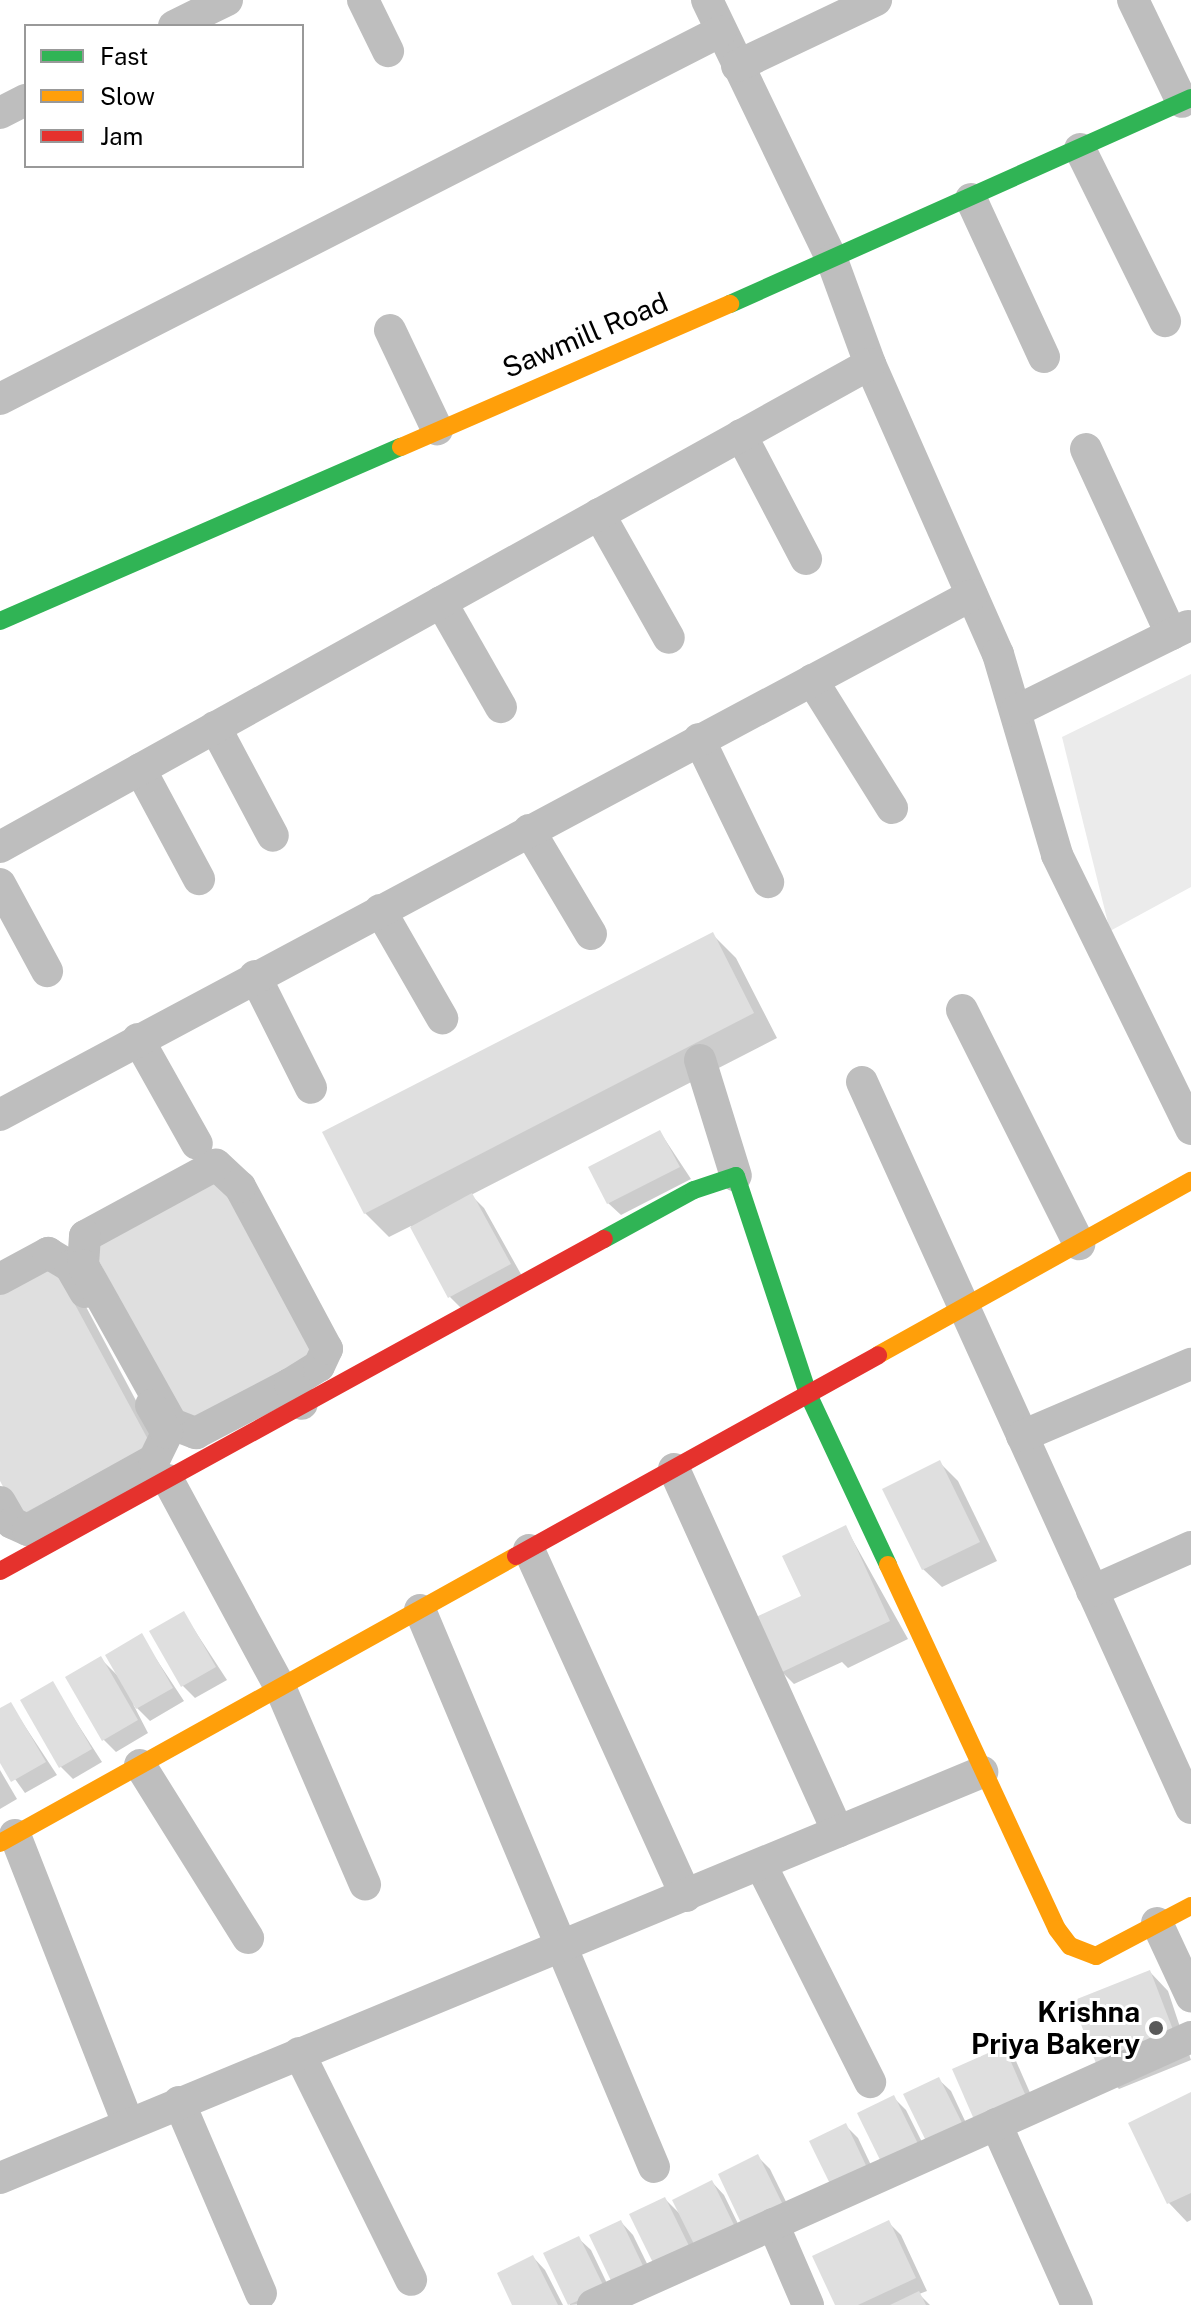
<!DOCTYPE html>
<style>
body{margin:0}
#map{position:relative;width:1191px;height:2305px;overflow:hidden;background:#fff;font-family:"Public Sans",sans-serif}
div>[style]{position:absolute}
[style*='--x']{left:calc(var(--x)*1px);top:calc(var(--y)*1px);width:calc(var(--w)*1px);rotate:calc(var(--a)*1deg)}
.green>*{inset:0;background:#ebebeb}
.shadow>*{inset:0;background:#0003}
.building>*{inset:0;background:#dfdfdf}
.street>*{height:32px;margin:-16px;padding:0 16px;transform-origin:16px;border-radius:16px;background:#bebebe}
.fast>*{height:18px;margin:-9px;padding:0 9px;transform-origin:9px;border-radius:9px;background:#30b455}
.slow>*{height:18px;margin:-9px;padding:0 9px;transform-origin:9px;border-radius:9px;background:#ff9f0a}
.jam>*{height:18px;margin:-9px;padding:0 9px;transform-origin:9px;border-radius:9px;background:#e5322d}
.dots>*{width:22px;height:22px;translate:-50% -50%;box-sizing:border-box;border:4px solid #fff;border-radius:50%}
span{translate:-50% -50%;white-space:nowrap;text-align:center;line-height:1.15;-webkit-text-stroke:6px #fff;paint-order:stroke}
.street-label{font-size:28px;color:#000}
.poi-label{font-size:28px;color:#000;font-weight:700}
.right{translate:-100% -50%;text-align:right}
.legend{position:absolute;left:24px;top:24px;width:280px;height:144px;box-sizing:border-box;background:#fff;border:2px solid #999;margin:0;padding:10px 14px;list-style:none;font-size:24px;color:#000}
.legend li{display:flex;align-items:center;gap:16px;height:40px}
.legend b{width:40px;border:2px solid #999}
</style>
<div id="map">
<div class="green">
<i style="clip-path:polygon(1191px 674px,1191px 887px,1110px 931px,1062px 737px)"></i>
</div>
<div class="shadow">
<i style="clip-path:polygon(712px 934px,736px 958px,777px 1038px,471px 1195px,484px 1208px,522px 1276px,462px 1309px,450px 1297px,411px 1226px,389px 1237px,365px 1213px)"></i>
<i style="clip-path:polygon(660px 1132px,691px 1179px,621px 1215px,608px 1203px)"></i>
<i style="clip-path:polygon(76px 1288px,173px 1470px,45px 1539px,0 1476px)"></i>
<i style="clip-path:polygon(940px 1463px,958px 1481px,997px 1561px,942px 1587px,923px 1569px)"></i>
<i style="clip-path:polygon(846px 1528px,908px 1639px,848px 1668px,842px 1662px,794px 1684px,782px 1672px,804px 1597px)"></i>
<i style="clip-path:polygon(184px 1614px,227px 1680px,195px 1698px,183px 1686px)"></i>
<i style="clip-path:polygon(141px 1636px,184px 1701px,150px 1721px,133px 1704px,148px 1733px,116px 1752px,103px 1739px,101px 1659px,118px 1676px)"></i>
<i style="clip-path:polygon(52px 1684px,102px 1762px,73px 1779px,61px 1767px)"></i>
<i style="clip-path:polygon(11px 1705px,57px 1775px,25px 1793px,0 1758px,0 1711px)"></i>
<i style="clip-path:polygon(0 1770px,17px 1799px,0 1809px)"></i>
<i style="clip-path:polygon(1150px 1972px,1168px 1991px,1191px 2060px,1119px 2089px,1101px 2070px)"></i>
<i style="clip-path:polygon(1004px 2048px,1016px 2061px,1039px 2113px,990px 2135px)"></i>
<i style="clip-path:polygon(938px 2079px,951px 2091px,974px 2140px,942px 2156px)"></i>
<i style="clip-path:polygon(1191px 2095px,1191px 2220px,1187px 2222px,1169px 2203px,1131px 2124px)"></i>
<i style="clip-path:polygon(894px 2098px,906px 2110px,933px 2164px,899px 2181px)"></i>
<i style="clip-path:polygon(845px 2125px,858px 2138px,881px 2186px,848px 2203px)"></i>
<i style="clip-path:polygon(758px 2157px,770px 2169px,795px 2220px,757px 2238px)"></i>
<i style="clip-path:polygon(712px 2182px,724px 2195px,747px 2242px,710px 2259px,693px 2242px,704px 2267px,671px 2282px,665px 2199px,682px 2216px)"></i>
<i style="clip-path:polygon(621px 2222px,633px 2235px,657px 2284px,628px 2298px)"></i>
<i style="clip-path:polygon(888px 2222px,901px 2235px,927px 2291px,919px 2294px,930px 2305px,837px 2305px)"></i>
<i style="clip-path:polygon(578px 2238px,591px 2250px,616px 2302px,570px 2305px,545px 2254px)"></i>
<i style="clip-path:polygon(533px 2257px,545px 2270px,563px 2305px,514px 2305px)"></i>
</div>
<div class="building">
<i style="clip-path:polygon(713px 932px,754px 1013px,364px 1214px,322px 1132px)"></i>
<i style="clip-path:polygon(660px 1130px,680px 1167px,607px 1204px,588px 1167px)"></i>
<i style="clip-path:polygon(219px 1175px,316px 1356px,187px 1426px,90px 1244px)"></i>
<i style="clip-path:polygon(472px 1193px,511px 1264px,448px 1298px,410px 1227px)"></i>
<i style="clip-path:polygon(52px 1262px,151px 1445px,19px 1516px,0 1481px,0 1290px)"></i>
<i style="clip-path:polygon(940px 1460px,980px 1542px,922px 1570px,882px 1489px)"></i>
<i style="clip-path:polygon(846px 1525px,890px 1621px,780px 1673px,754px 1618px,801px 1596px,782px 1556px)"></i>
<i style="clip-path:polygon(184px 1611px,216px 1667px,181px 1687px,149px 1631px)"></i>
<i style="clip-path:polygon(142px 1633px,173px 1688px,136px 1709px,105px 1655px)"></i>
<i style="clip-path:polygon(101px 1656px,138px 1720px,102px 1741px,65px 1677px)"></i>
<i style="clip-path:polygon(53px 1681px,92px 1749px,59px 1768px,20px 1700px)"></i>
<i style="clip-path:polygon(11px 1702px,46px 1762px,11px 1782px,0 1763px,0 1708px)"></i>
<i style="clip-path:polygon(1150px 1970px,1177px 2040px,1099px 2071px,1072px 2001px)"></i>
<i style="clip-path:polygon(1004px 2046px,1028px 2101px,976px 2124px,952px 2069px)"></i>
<i style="clip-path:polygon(939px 2077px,964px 2127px,928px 2145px,903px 2094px)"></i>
<i style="clip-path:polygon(1191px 2092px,1191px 2193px,1167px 2204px,1128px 2123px)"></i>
<i style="clip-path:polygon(894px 2095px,922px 2152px,885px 2170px,857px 2113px)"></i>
<i style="clip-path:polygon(846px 2123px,870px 2174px,834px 2192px,809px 2141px)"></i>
<i style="clip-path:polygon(758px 2154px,784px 2207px,743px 2227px,718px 2174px)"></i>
<i style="clip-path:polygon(712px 2180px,736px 2229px,696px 2248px,672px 2200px)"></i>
<i style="clip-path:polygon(665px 2197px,693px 2254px,657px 2271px,629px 2214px)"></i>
<i style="clip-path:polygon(621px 2220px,646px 2272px,614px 2287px,589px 2235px)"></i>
<i style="clip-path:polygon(889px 2220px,916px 2278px,858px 2305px,835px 2305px,812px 2256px)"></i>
<i style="clip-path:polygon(579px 2236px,605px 2289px,568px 2305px,543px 2253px)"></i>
<i style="clip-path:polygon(533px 2255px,558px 2305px,512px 2305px,497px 2273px)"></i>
<i style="clip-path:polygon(919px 2291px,926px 2305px,890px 2305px)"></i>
</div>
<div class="street">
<i style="--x:363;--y:0;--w:57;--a:63.9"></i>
<i style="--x:707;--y:0;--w:288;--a:64.3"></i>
<i style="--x:832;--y:260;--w:111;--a:69.9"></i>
<i style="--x:870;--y:364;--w:317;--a:66.2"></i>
<i style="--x:998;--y:654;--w:209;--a:73.6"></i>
<i style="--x:1057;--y:855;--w:305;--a:63.9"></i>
<i style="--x:1133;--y:0;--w:113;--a:64.3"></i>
<i style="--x:174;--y:26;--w:59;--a:-26.1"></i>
<i style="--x:737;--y:66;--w:154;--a:-25.4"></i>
<i style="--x:0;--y:113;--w:29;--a:-27"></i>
<i style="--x:1080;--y:149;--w:192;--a:63.7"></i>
<i style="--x:971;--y:199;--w:174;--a:65.2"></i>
<i style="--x:390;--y:330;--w:110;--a:64.6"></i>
<i style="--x:0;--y:399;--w:809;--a:-27.04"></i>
<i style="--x:741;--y:435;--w:140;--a:62.3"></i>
<i style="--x:1086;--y:449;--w:204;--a:65.3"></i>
<i style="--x:599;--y:514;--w:142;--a:60.6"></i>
<i style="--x:441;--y:602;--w:121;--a:60.3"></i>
<i style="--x:812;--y:680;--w:151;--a:58"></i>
<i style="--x:1016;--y:711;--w:192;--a:-26.3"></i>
<i style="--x:215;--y:727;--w:123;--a:62"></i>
<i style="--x:699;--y:739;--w:159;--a:64.2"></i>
<i style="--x:140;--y:769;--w:125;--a:61.8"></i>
<i style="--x:529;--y:830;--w:121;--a:59.2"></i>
<i style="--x:0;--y:847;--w:995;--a:-29.04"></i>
<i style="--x:0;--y:884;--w:99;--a:61.6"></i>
<i style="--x:380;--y:910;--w:125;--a:60.1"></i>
<i style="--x:255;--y:976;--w:125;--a:63.4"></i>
<i style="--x:962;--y:1010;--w:262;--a:63.4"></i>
<i style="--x:138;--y:1039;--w:120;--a:60.7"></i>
<i style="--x:700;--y:1060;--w:121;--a:72.8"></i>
<i style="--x:862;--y:1082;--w:797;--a:65.62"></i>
<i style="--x:0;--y:1115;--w:1102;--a:-28.15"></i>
<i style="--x:0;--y:1279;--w:55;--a:-28.4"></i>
<i style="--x:48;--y:1253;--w:26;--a:31"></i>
<i style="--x:70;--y:1266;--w:30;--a:60"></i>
<i style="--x:290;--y:1384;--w:34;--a:-32"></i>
<i style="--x:319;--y:1366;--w:19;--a:-65"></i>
<i style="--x:327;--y:1349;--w:184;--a:-118.2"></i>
<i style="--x:240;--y:1187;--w:33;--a:-137"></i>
<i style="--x:216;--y:1165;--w:149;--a:151.5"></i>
<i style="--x:85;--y:1236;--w:29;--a:94"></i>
<i style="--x:83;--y:1265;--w:182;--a:60.8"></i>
<i style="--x:172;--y:1424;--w:26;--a:21"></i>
<i style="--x:196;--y:1433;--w:106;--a:-27.5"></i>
<i style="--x:290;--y:1384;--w:23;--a:59"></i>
<i style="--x:1022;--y:1436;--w:184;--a:-23.1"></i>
<i style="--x:674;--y:1469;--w:398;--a:65.7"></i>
<i style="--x:168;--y:1480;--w:235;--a:61.6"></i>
<i style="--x:280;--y:1687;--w:215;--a:66.7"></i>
<i style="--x:0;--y:1502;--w:24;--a:60"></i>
<i style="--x:12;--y:1523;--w:17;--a:24"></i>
<i style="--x:28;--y:1530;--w:144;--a:-29.1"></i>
<i style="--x:154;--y:1460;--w:30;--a:-64"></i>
<i style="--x:167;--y:1433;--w:32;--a:-120"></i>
<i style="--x:529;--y:1550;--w:380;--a:65.6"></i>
<i style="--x:1092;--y:1591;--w:108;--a:-24"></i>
<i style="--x:420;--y:1610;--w:604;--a:67.21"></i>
<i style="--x:140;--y:1765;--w:204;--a:58"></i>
<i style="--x:15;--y:1835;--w:310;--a:68.6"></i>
<i style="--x:761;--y:1865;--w:243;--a:63.3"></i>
<i style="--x:1157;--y:1923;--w:81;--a:65"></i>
<i style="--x:299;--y:2053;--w:253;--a:63.7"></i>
<i style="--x:179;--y:2102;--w:208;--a:66.8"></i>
<i style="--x:996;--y:2124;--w:198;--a:65.9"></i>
<i style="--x:0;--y:2178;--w:1063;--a:-22.46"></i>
<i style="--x:773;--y:2224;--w:88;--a:66.6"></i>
<i style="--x:593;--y:2305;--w:655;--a:-24.14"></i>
</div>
<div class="fast">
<i style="--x:730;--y:304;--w:505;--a:-24.08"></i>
<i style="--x:0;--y:621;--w:437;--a:-23.5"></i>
<i style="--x:604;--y:1239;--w:102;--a:-28.6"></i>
<i style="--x:694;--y:1190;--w:44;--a:-18.4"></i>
<i style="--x:736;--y:1176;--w:230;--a:71.7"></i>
<i style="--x:808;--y:1394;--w:189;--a:64.9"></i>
</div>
<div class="slow">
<i style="--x:401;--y:447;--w:359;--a:-23.5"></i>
<i style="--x:878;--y:1355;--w:358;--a:-29.1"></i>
<i style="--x:888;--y:1565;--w:401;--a:65.1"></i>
<i style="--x:1057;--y:1929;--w:21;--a:53"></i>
<i style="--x:1070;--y:1946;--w:28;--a:21"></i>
<i style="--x:1096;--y:1956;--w:107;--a:-27.8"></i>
<i style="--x:0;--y:1843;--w:590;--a:-29.08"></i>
</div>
<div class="jam">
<i style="--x:516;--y:1556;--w:414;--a:-29"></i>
<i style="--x:0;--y:1571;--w:689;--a:-28.8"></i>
</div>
<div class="dots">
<i style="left:1156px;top:2028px;background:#595959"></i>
</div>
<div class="street-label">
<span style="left:585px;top:335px;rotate:-23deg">Sawmill Road</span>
</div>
<div class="poi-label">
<span class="right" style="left:1140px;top:2028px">Krishna<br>Priya Bakery</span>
</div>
<ul class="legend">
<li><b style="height:10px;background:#30b455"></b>Fast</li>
<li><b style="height:10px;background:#ff9f0a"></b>Slow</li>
<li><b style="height:10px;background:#e5322d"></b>Jam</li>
</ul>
</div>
